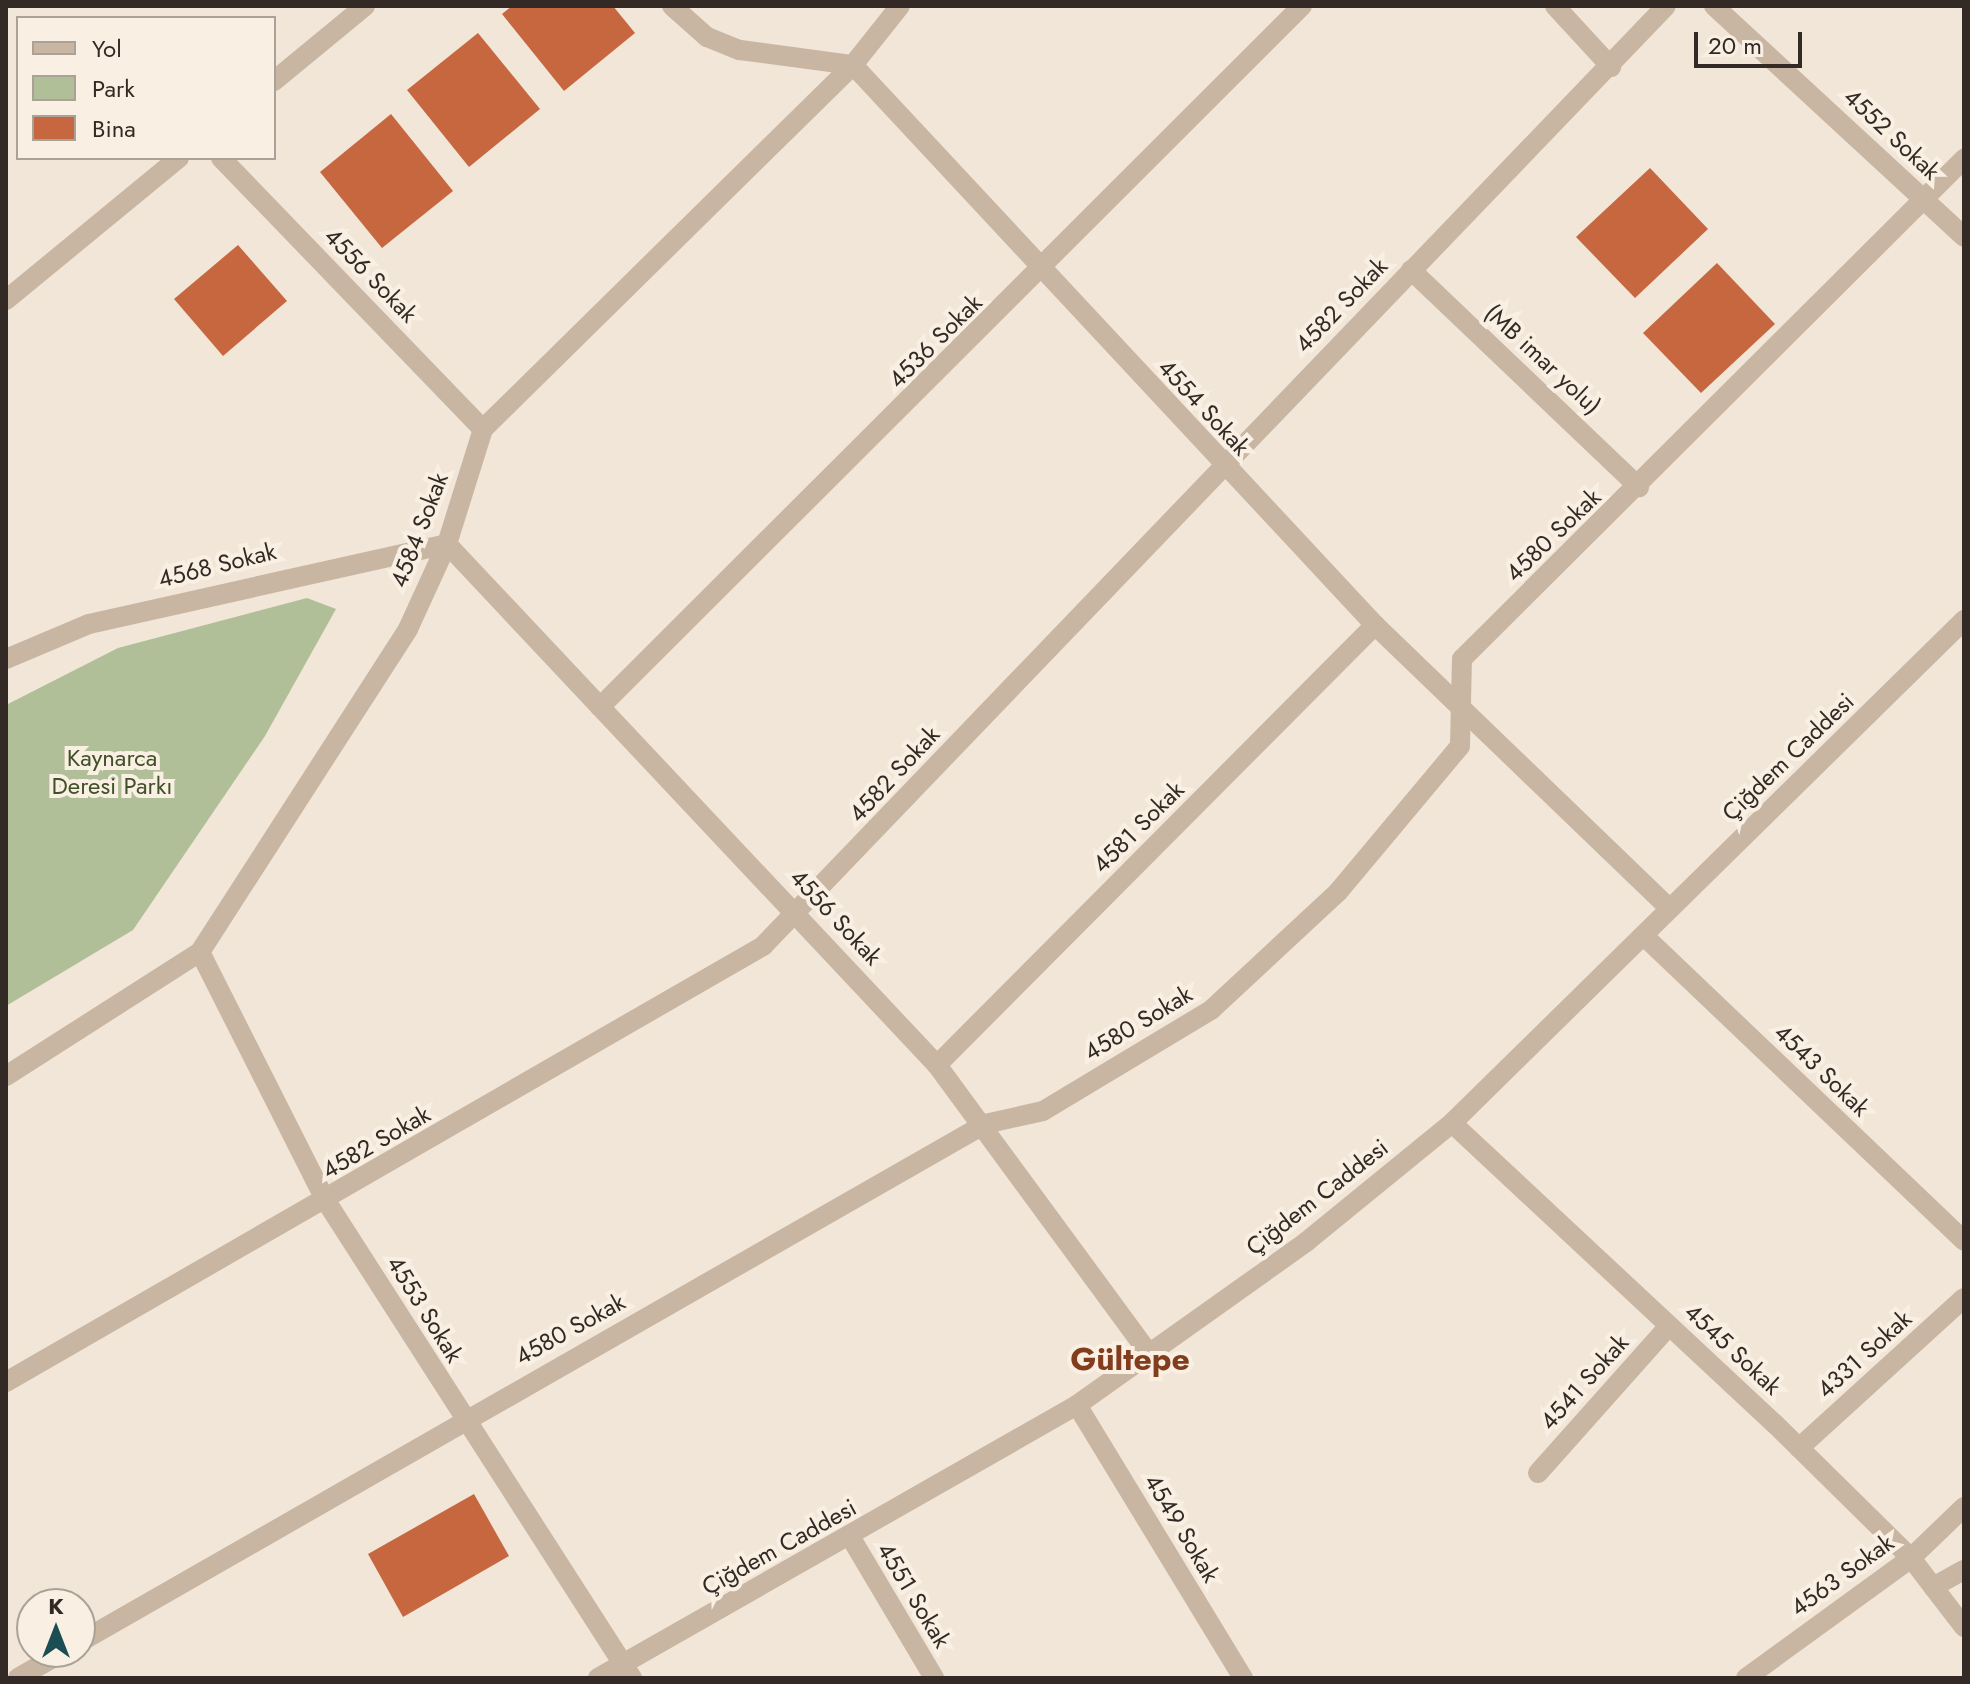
<!DOCTYPE html>
<meta charset="utf-8">
<style>
body{margin:0}
#map{position:relative;width:1970px;height:1684px;overflow:hidden;background:#f1e6d7;font-family:Jost,sans-serif}
div>[style]{position:absolute}
[style*='--x']{left:calc(var(--x)*1px);top:calc(var(--y)*1px);width:calc(var(--w)*1px);rotate:calc(var(--a)*1deg)}
.green>*{inset:0;background:#b0bf97}
.building>*{inset:0;background:#c6673f}
.minor>*{height:20px;margin:-10px;padding:0 10px;transform-origin:10px;border-radius:10px;background:#c8b6a3}
.tertiary>*{height:20px;margin:-10px;padding:0 10px;transform-origin:10px;border-radius:10px;background:#c8b6a3}
span{translate:-50% -50%;white-space:nowrap;text-align:center;line-height:1.15;-webkit-text-stroke:8px #f9f0e3;paint-order:stroke}
.street-label{font-size:24px;color:#332a25}
.park-label{font-size:24px;color:#405129}
.district-label{font-size:32px;color:#823c1e;font-weight:700}
.frame{position:absolute;inset:0;border:8px solid #332a25;pointer-events:none}
.legend{position:absolute;left:16px;top:16px;width:260px;height:144px;box-sizing:border-box;background:#f9f0e3;border:2px solid #aaa197;margin:0;padding:10px 14px;list-style:none;font-size:24px;color:#332a25}
.legend li{display:flex;align-items:center;gap:16px;height:40px}
.legend b{width:40px;border:2px solid #aaa197}
.north{position:absolute;left:16px;top:1588px;width:80px;height:80px;box-sizing:border-box;background:#f9f0e3;border:2px solid #aaa197;border-radius:50%;rotate:0deg;font-size:22px;font-weight:700;line-height:32px;text-align:center;color:#332a25}
.north::after{content:'';display:block;margin:auto;width:28px;height:36px;background:#1b4d54;clip-path:polygon(50% 0,100% 100%,50% 72%,0 100%)}
.scale{position:absolute;left:1694px;top:32px;width:108px;height:36px;box-sizing:border-box;border:4px solid #332a25;border-top:0;padding-left:10px;font-size:24px;line-height:28px;white-space:nowrap;color:#332a25;-webkit-text-stroke:6px #f9f0e3;paint-order:stroke}
</style>
<div id="map">
<div class="green">
<i style="clip-path:polygon(307px 598px,336px 609px,265px 736px,133px 930px,6px 1006px,6px 705px,118px 648px)"></i>
</div>
<div class="building">
<i style="clip-path:polygon(512px 6px,613px 6px,635px 33px,564px 91px,502px 14px)"></i>
<i style="clip-path:polygon(478px 33px,540px 109px,469px 167px,407px 90px)"></i>
<i style="clip-path:polygon(391px 114px,453px 191px,382px 248px,320px 172px)"></i>
<i style="clip-path:polygon(1650px 168px,1708px 229px,1635px 298px,1576px 237px)"></i>
<i style="clip-path:polygon(238px 245px,287px 301px,223px 356px,174px 299px)"></i>
<i style="clip-path:polygon(1717px 263px,1775px 324px,1701px 393px,1643px 333px)"></i>
<i style="clip-path:polygon(474px 1494px,509px 1556px,403px 1617px,368px 1554px)"></i>
</div>
<div class="minor">
<i style="--x:672;--y:6;--w:47;--a:41.5"></i>
<i style="--x:707;--y:37;--w:35;--a:22"></i>
<i style="--x:740;--y:50;--w:114;--a:7.6"></i>
<i style="--x:853;--y:65;--w:766;--a:47.01"></i>
<i style="--x:1375;--y:625;--w:409;--a:43.9"></i>
<i style="--x:1555;--y:6;--w:83;--a:47.4"></i>
<i style="--x:1714;--y:6;--w:340;--a:42.7"></i>
<i style="--x:274;--y:81;--w:118;--a:-39.5"></i>
<i style="--x:221;--y:158;--w:377;--a:46"></i>
<i style="--x:1411;--y:270;--w:315;--a:43.6"></i>
<i style="--x:6;--y:300;--w:224;--a:-39.4"></i>
<i style="--x:6;--y:659;--w:90;--a:-22.9"></i>
<i style="--x:89;--y:624;--w:367;--a:-12.6"></i>
<i style="--x:447;--y:544;--w:715;--a:46.76"></i>
<i style="--x:937;--y:1065;--w:360;--a:53.7"></i>
<i style="--x:600;--y:707;--w:992;--a:-44.96"></i>
<i style="--x:1644;--y:936;--w:442;--a:43.6"></i>
<i style="--x:200;--y:952;--w:279;--a:63.2"></i>
<i style="--x:326;--y:1201;--w:567;--a:57.32"></i>
<i style="--x:937;--y:1065;--w:621;--a:-45.13"></i>
<i style="--x:6;--y:1076;--w:230;--a:-32.6"></i>
<i style="--x:200;--y:952;--w:384;--a:-57.2"></i>
<i style="--x:408;--y:629;--w:94;--a:-65.4"></i>
<i style="--x:447;--y:544;--w:121;--a:-72.6"></i>
<i style="--x:483;--y:429;--w:519;--a:-44.53"></i>
<i style="--x:853;--y:65;--w:75;--a:-51.5"></i>
<i style="--x:1452;--y:1123;--w:442;--a:43"></i>
<i style="--x:1775;--y:1424;--w:191;--a:44.6"></i>
<i style="--x:1911;--y:1558;--w:87;--a:52.5"></i>
<i style="--x:6;--y:1382;--w:874;--a:-29.94"></i>
<i style="--x:763;--y:946;--w:1303;--a:-46.15"></i>
<i style="--x:1077;--y:1405;--w:320;--a:58.7"></i>
<i style="--x:1799;--y:1448;--w:223;--a:-42.3"></i>
<i style="--x:1538;--y:1473;--w:197;--a:-48.3"></i>
<i style="--x:851;--y:1538;--w:163;--a:59.3"></i>
<i style="--x:1933;--y:1587;--w:35;--a:-29"></i>
<i style="--x:80;--y:1642;--w:1043;--a:-29.79"></i>
<i style="--x:985;--y:1124;--w:59;--a:-12.6"></i>
<i style="--x:1043;--y:1111;--w:196;--a:-31"></i>
<i style="--x:1211;--y:1010;--w:173;--a:-42.9"></i>
<i style="--x:1338;--y:892;--w:190;--a:-50.1"></i>
<i style="--x:1460;--y:746;--w:87;--a:-88.7"></i>
<i style="--x:1462;--y:659;--w:709;--a:-44.89"></i>
<i style="--x:18;--y:1678;--w:52;--a:-30"></i>
<i style="--x:1746;--y:1678;--w:204;--a:-36"></i>
<i style="--x:1911;--y:1558;--w:74;--a:-43.9"></i>
</div>
<div class="tertiary">
<i style="--x:598;--y:1678;--w:551;--a:-29.68"></i>
<i style="--x:1077;--y:1405;--w:281;--a:-35.4"></i>
<i style="--x:1306;--y:1242;--w:188;--a:-39.2"></i>
<i style="--x:1452;--y:1123;--w:718;--a:-44.49"></i>
</div>
<div class="street-label">
<span style="left:1892px;top:134px;rotate:43deg">4552 Sokak</span>
<span style="left:371px;top:275px;rotate:46deg">4556 Sokak</span>
<span style="left:1341px;top:305px;rotate:-46deg">4582 Sokak</span>
<span style="left:935px;top:341px;rotate:-45deg">4536 Sokak</span>
<span style="left:1543px;top:359px;rotate:43deg">(MB imar yolu)</span>
<span style="left:1204px;top:407px;rotate:47deg">4554 Sokak</span>
<span style="left:419px;top:530px;rotate:-69deg">4584 Sokak</span>
<span style="left:1553px;top:535px;rotate:-44deg">4580 Sokak</span>
<span style="left:217px;top:565px;rotate:-14deg">4568 Sokak</span>
<span style="left:1788px;top:757px;rotate:-44deg">Çiğdem Caddesi</span>
<span style="left:894px;top:774px;rotate:-47deg">4582 Sokak</span>
<span style="left:1138px;top:827px;rotate:-45deg">4581 Sokak</span>
<span style="left:836px;top:917px;rotate:47deg">4556 Sokak</span>
<span style="left:1138px;top:1023px;rotate:-31deg">4580 Sokak</span>
<span style="left:1822px;top:1070px;rotate:44deg">4543 Sokak</span>
<span style="left:376px;top:1142px;rotate:-30deg">4582 Sokak</span>
<span style="left:1317px;top:1197px;rotate:-38deg">Çiğdem Caddesi</span>
<span style="left:425px;top:1309px;rotate:58deg">4553 Sokak</span>
<span style="left:570px;top:1329px;rotate:-29deg">4580 Sokak</span>
<span style="left:1733px;top:1349px;rotate:43deg">4545 Sokak</span>
<span style="left:1864px;top:1354px;rotate:-42deg">4331 Sokak</span>
<span style="left:1584px;top:1382px;rotate:-48deg">4541 Sokak</span>
<span style="left:1182px;top:1528px;rotate:59deg">4549 Sokak</span>
<span style="left:779px;top:1547px;rotate:-29deg">Çiğdem Caddesi</span>
<span style="left:1842px;top:1575px;rotate:-36deg">4563 Sokak</span>
<span style="left:914px;top:1595px;rotate:59deg">4551 Sokak</span>
</div>
<div class="park-label">
<span style="left:112px;top:772px">Kaynarca<br>Deresi Parkı</span>
</div>
<div class="district-label">
<span style="left:1130px;top:1359px">Gültepe</span>
</div>
<div class="frame"></div>
<ul class="legend">
<li><b style="height:10px;background:#c8b6a3"></b>Yol</li>
<li><b style="height:22px;background:#b0bf97"></b>Park</li>
<li><b style="height:22px;background:#c6673f"></b>Bina</li>
</ul>
<div class="north">K</div>
<div class="scale">20 m</div>
</div>
